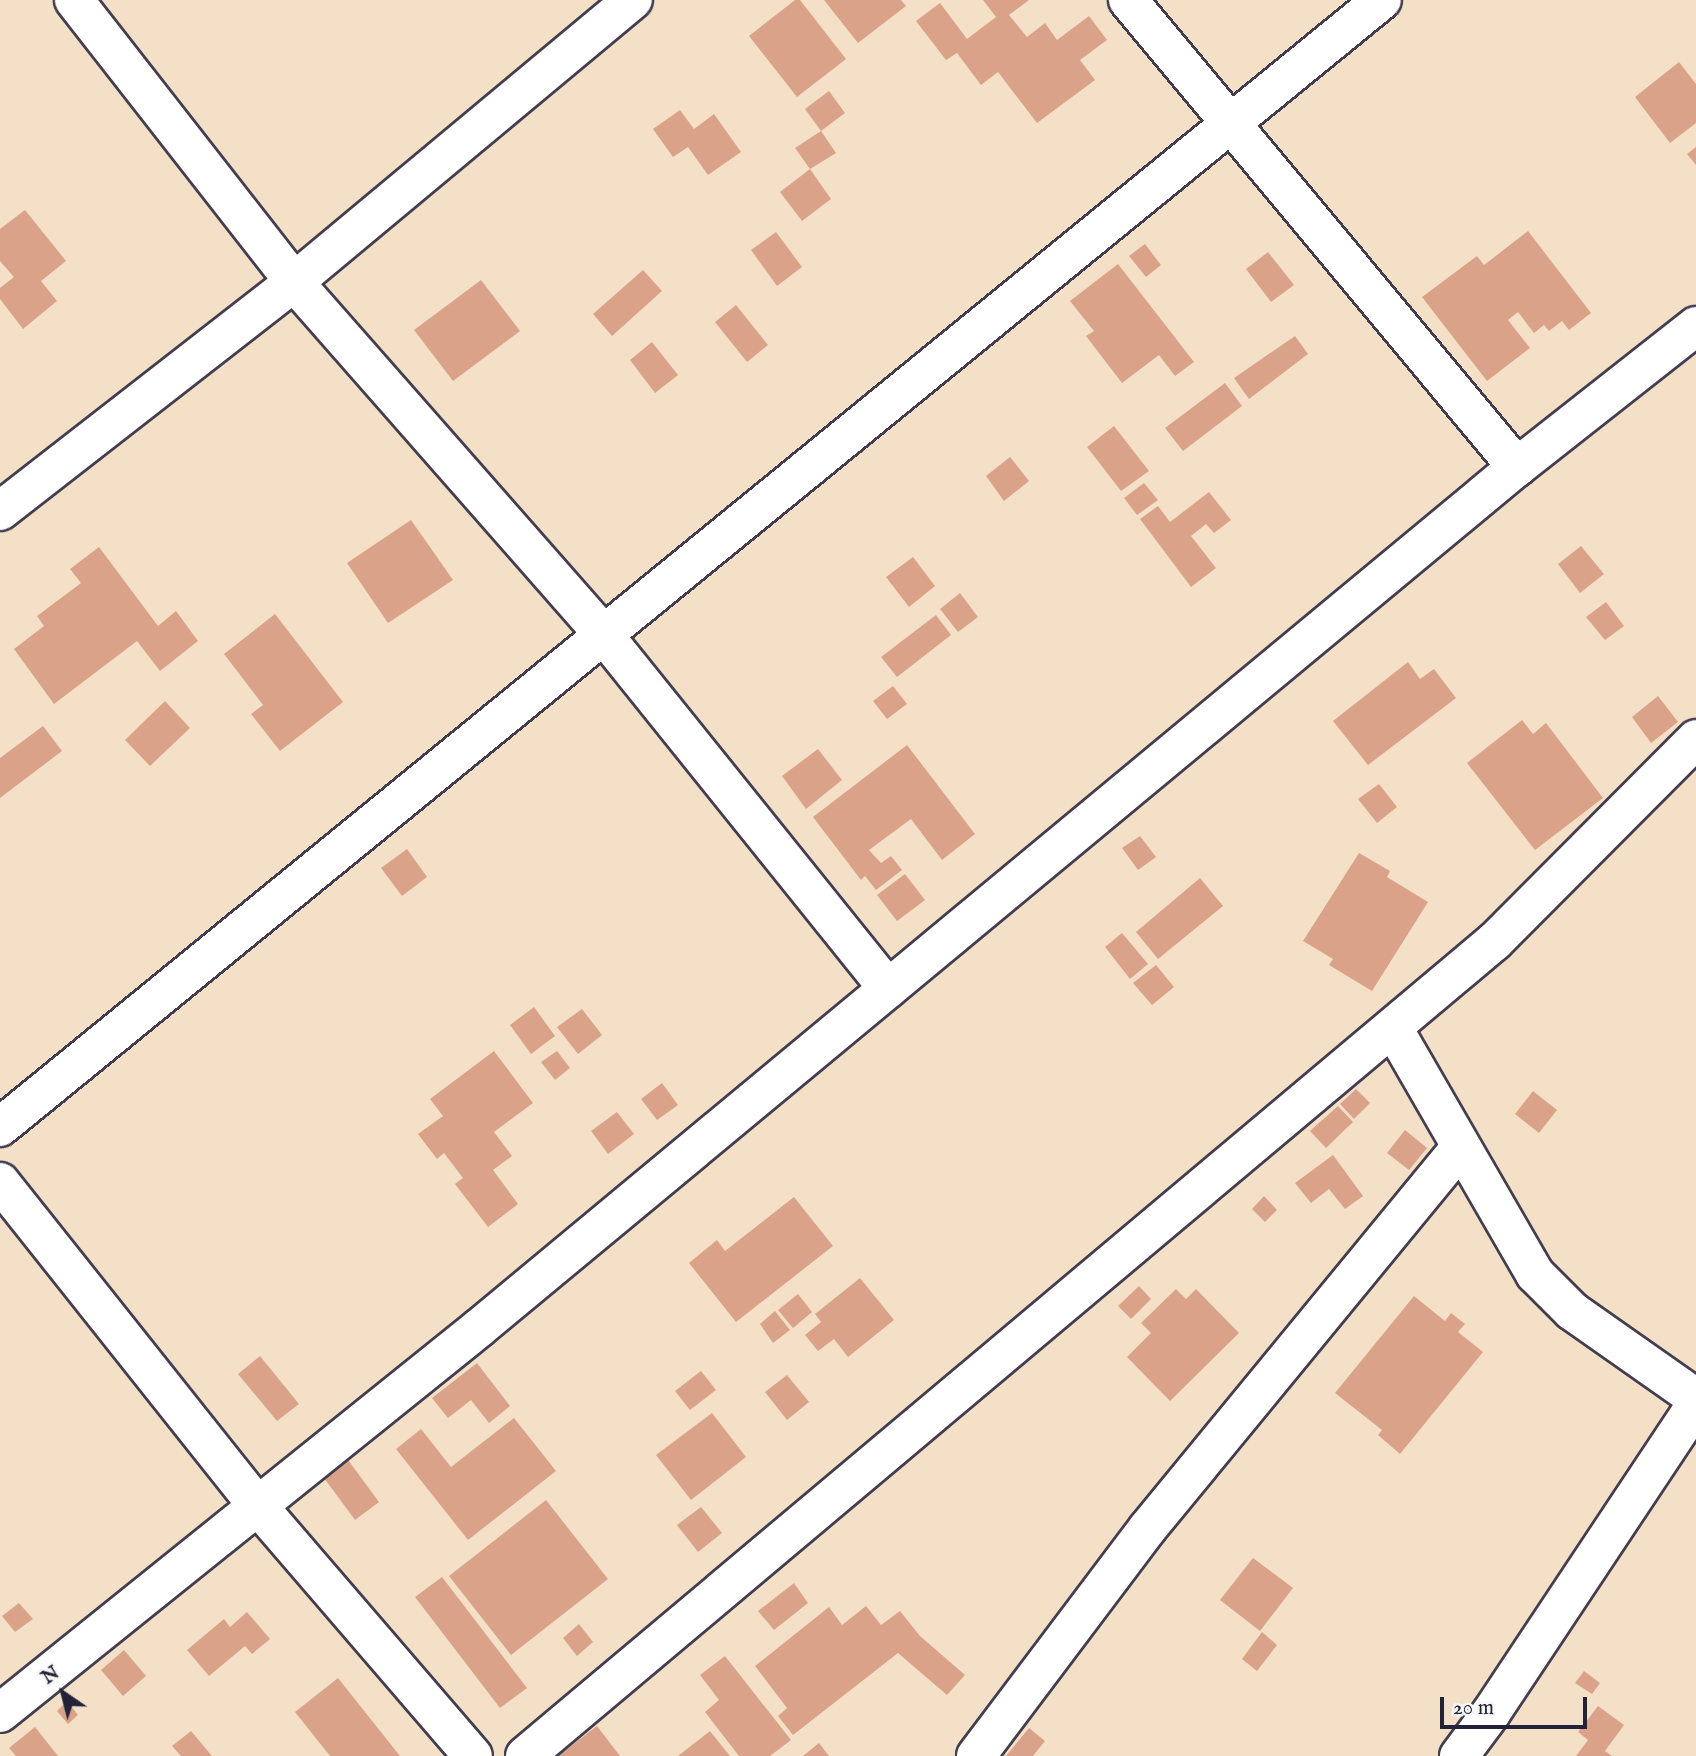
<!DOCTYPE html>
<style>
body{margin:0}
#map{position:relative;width:1696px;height:1756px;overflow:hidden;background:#f4e0c6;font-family:"IM FELL English",serif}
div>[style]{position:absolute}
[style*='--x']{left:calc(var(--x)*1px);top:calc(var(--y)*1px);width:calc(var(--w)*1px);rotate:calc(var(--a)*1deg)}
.building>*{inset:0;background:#daa389}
.roads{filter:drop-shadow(2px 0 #423e50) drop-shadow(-2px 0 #423e50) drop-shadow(0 2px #423e50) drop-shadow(0 -2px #423e50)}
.street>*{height:38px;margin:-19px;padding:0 19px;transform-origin:19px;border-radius:19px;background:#fff}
span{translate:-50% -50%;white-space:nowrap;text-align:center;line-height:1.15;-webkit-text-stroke:5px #f6f6f2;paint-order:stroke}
.north{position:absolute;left:28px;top:1658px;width:70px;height:70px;-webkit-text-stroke:5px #f6f6f2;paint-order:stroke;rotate:325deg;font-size:19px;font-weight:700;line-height:28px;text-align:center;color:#22223b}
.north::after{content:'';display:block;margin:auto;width:24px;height:32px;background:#22223b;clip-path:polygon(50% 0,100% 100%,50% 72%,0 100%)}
.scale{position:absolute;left:1440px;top:1697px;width:147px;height:32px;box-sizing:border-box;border:4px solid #22223b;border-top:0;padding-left:9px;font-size:21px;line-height:24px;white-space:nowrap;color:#22223b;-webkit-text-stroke:5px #f6f6f2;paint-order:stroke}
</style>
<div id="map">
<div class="building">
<i style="clip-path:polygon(795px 0,800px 0,846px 59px,797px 97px,749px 36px)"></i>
<i style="clip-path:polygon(824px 0,901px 0,906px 6px,858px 43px)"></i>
<i style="clip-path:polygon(983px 0,1029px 0,1009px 15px,1027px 37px,1045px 23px,1057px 40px,1089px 16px,1107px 40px,1080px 60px,1095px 80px,1037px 123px,998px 72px,981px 85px,957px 53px,946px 60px,916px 21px,940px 3px,967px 39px,996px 17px)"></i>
<i style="clip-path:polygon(1679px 62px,1696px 84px,1696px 123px,1670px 143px,1635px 97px)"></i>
<i style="clip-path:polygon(829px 91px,845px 113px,821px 131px,805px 109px)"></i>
<i style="clip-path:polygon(680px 110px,694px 129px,714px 114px,741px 152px,708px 175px,688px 147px,673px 157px,653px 129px)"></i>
<i style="clip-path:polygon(821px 131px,836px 153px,810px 169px,795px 148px)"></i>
<i style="clip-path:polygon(1696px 147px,1696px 165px,1687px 154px)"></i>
<i style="clip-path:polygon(810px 169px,831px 199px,802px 221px,780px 192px)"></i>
<i style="clip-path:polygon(25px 210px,66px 261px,41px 281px,57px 301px,23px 329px,0 299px,0 288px,14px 277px,0 261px,0 229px)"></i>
<i style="clip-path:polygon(1528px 231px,1591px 313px,1569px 330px,1562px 321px,1549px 331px,1544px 325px,1534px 333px,1518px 312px,1508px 320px,1530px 348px,1487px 381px,1422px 297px,1477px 256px,1484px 265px)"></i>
<i style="clip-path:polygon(776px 232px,802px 267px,777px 286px,751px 250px)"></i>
<i style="clip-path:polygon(1145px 244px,1161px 265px,1146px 277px,1129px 256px)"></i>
<i style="clip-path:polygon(1268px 252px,1294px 285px,1271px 302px,1246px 269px)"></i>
<i style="clip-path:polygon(1118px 264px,1194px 362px,1175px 376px,1159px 355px,1122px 383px,1086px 336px,1094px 331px,1070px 301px)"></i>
<i style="clip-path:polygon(643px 270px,662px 291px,612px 336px,593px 314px)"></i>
<i style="clip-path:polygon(481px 280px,520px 331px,453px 381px,414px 330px)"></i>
<i style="clip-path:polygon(736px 305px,768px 345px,747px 362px,715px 322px)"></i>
<i style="clip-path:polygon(1295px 336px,1308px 354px,1249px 399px,1234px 378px)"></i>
<i style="clip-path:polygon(652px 342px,678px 375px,655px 393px,630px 360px)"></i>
<i style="clip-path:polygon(1225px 383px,1242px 406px,1183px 451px,1165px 428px)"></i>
<i style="clip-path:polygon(1114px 426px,1149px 471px,1121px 491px,1087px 447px)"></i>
<i style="clip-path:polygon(1010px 457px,1029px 481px,1004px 501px,986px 476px)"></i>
<i style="clip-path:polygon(1144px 483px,1158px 500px,1137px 515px,1124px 498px)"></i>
<i style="clip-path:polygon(1209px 492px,1231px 520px,1214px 533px,1206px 524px,1191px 536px,1216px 568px,1191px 587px,1140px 519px,1158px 506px,1170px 522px)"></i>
<i style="clip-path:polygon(411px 520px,453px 580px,388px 623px,347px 563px)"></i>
<i style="clip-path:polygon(1581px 546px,1604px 574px,1580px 593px,1558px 564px)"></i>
<i style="clip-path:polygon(99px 547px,158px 626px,176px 611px,198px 641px,160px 671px,137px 641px,54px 704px,14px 649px,44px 626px,37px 616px,81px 583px,70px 569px)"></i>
<i style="clip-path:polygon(913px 557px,935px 586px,909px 607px,886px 577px)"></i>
<i style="clip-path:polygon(960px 593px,978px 617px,958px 632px,940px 609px)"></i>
<i style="clip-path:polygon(1606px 602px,1624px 626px,1605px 640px,1586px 617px)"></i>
<i style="clip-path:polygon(275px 614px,343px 702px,280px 751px,251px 714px,263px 705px,224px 654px)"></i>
<i style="clip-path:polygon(936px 615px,951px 635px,897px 677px,881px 657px)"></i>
<i style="clip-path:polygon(1408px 662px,1420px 679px,1434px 669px,1456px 698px,1368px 765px,1333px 721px)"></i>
<i style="clip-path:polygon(893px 686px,907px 704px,887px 719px,873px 701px)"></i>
<i style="clip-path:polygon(1658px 696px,1678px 722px,1651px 743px,1632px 717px)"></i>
<i style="clip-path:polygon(165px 701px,190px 728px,150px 766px,125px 740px)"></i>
<i style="clip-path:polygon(1522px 720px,1533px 734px,1546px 723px,1603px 798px,1535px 850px,1467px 763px)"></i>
<i style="clip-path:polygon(43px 726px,62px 751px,0 798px,0 758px)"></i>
<i style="clip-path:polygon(907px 745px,975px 834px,942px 860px,911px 819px,869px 850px,881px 863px,891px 856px,902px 870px,876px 890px,865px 876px,861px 880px,813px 817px)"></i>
<i style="clip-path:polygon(818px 749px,842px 780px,806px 809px,782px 776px)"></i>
<i style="clip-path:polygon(1379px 784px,1397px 807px,1377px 823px,1358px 799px)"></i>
<i style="clip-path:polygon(1140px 836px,1156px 857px,1138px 870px,1122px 848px)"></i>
<i style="clip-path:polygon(407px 849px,427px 877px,402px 896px,381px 868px)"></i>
<i style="clip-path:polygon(1359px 853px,1390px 871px,1387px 877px,1428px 902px,1372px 991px,1329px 965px,1333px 959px,1303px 941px)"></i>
<i style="clip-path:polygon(905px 874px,925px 900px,897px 921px,877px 895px)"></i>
<i style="clip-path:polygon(1200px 878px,1223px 906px,1158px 959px,1136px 932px)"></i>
<i style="clip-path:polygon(1122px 933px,1148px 964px,1130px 979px,1105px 947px)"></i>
<i style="clip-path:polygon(1156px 965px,1174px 987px,1152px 1005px,1133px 983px)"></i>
<i style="clip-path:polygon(534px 1007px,555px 1036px,531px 1054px,510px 1025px)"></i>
<i style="clip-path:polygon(582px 1009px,602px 1035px,578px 1054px,557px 1027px)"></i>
<i style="clip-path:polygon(494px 1051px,533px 1103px,494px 1132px,512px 1156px,493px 1170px,518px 1204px,488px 1227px,455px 1184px,463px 1178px,444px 1153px,437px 1159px,418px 1134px,443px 1116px,430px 1099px)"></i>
<i style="clip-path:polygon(557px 1051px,570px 1068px,555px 1080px,541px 1062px)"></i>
<i style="clip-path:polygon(662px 1083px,678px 1105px,657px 1120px,641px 1099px)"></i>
<i style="clip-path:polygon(1356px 1089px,1370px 1103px,1354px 1119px,1340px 1104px)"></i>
<i style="clip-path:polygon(1533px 1091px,1557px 1110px,1539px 1133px,1515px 1114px)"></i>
<i style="clip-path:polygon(1338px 1106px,1353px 1122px,1326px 1148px,1310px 1131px)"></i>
<i style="clip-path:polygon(617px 1112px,634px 1134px,608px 1154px,591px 1131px)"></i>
<i style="clip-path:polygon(1405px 1130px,1427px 1148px,1409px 1170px,1387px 1153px)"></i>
<i style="clip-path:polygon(1333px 1155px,1363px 1196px,1345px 1209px,1329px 1189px,1311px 1203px,1295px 1183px)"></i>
<i style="clip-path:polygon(1264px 1196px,1277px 1210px,1265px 1222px,1252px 1209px)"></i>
<i style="clip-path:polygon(794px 1197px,833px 1246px,736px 1322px,689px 1263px,717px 1240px,725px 1251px)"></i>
<i style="clip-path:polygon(860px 1278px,894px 1320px,848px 1357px,834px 1339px,818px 1351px,805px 1335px,821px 1322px,815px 1314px)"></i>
<i style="clip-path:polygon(1139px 1286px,1151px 1299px,1131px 1319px,1118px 1306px)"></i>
<i style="clip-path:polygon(1176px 1289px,1186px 1299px,1196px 1289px,1239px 1333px,1170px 1401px,1127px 1357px,1151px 1333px,1141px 1323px)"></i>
<i style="clip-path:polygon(798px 1294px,812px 1312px,793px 1328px,778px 1310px)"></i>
<i style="clip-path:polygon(1414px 1296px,1445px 1321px,1451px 1313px,1465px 1324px,1458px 1332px,1483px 1352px,1400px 1454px,1378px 1435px,1382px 1430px,1335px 1393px)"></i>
<i style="clip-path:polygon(775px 1311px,790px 1330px,773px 1343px,760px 1324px)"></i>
<i style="clip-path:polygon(260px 1356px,299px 1404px,277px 1421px,238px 1374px)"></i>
<i style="clip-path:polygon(477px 1363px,510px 1406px,489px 1423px,471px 1400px,448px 1418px,432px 1398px)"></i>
<i style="clip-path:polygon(701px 1371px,716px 1390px,690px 1410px,675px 1391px)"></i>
<i style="clip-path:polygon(787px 1375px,809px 1402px,787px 1420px,765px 1392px)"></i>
<i style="clip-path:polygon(712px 1413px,746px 1457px,691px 1500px,656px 1455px)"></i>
<i style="clip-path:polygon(514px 1418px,556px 1471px,468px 1540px,396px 1449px,421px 1429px,451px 1467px)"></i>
<i style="clip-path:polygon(348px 1460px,379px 1502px,355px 1520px,324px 1478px)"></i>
<i style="clip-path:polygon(546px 1500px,608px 1579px,511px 1655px,449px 1576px)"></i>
<i style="clip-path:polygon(701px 1507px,722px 1533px,698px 1552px,677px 1525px)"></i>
<i style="clip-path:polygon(1253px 1558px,1293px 1588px,1260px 1631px,1220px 1600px)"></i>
<i style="clip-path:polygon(442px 1577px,527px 1688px,500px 1708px,415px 1597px)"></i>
<i style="clip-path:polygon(794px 1583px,808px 1603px,774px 1630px,758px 1611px)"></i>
<i style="clip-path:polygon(19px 1603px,33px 1619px,15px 1632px,2px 1616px)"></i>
<i style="clip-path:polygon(866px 1606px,881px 1625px,900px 1611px,920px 1636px,965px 1675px,947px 1695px,898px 1653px,793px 1735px,778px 1716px,787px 1708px,755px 1666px,829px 1607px,842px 1625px)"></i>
<i style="clip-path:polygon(247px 1612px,270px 1639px,252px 1654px,245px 1646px,209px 1676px,187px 1650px,224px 1619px,230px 1627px)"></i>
<i style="clip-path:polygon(579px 1624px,593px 1642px,577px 1656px,563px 1638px)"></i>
<i style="clip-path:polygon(1262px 1632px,1277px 1645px,1257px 1671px,1242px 1659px)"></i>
<i style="clip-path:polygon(124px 1650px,146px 1676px,123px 1696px,101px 1670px)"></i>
<i style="clip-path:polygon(725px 1656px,791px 1740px,770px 1756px,739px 1756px,705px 1712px,719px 1700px,700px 1675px)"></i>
<i style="clip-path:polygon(1584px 1671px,1600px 1683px,1592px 1694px,1575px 1683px)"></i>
<i style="clip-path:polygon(338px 1678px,400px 1756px,330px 1756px,295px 1712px)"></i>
<i style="clip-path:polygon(67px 1701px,78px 1715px,68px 1724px,57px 1711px)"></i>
<i style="clip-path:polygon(1598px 1706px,1624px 1725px,1605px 1751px,1612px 1756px,1576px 1756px,1588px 1740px,1578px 1732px)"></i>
<i style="clip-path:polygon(597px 1726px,620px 1756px,558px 1756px)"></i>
<i style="clip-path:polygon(35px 1727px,58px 1756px,16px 1756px,9px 1748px)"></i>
<i style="clip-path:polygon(1029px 1728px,1045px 1741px,1033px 1756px,1006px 1756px)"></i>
<i style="clip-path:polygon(191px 1731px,212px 1756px,181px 1756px,172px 1746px)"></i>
<i style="clip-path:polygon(710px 1731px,730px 1756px,678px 1756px)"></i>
<i style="clip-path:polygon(819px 1743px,829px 1756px,803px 1756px)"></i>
</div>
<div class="roads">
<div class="street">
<i style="--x:74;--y:0;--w:358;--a:52"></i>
<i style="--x:294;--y:282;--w:468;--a:48.7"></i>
<i style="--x:603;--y:634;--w:455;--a:51.2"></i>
<i style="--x:1128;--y:0;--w:608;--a:50.21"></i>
<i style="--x:0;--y:511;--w:373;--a:-37.9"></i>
<i style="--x:294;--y:282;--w:441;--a:-39.8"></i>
<i style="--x:1393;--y:1028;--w:284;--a:60"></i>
<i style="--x:1535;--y:1274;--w:52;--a:45"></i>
<i style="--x:1572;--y:1311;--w:151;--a:35.1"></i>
<i style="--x:0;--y:1127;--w:1783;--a:-39.2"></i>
<i style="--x:0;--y:1182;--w:413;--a:51.5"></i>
<i style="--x:257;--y:1505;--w:331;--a:49.3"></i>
<i style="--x:0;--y:1713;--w:615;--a:-38.79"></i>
<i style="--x:479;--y:1328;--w:1349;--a:-39.68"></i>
<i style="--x:1517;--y:467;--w:228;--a:-38.2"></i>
<i style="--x:525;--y:1756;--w:1267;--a:-40.04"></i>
<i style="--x:1495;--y:941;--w:285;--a:-45.1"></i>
<i style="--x:976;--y:1756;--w:284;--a:-53"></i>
<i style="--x:1147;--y:1529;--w:493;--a:-50.6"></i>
<i style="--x:1459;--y:1756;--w:54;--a:-53.3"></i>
<i style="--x:1491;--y:1713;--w:371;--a:-56.4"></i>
</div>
</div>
<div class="north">N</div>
<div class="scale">20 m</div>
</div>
